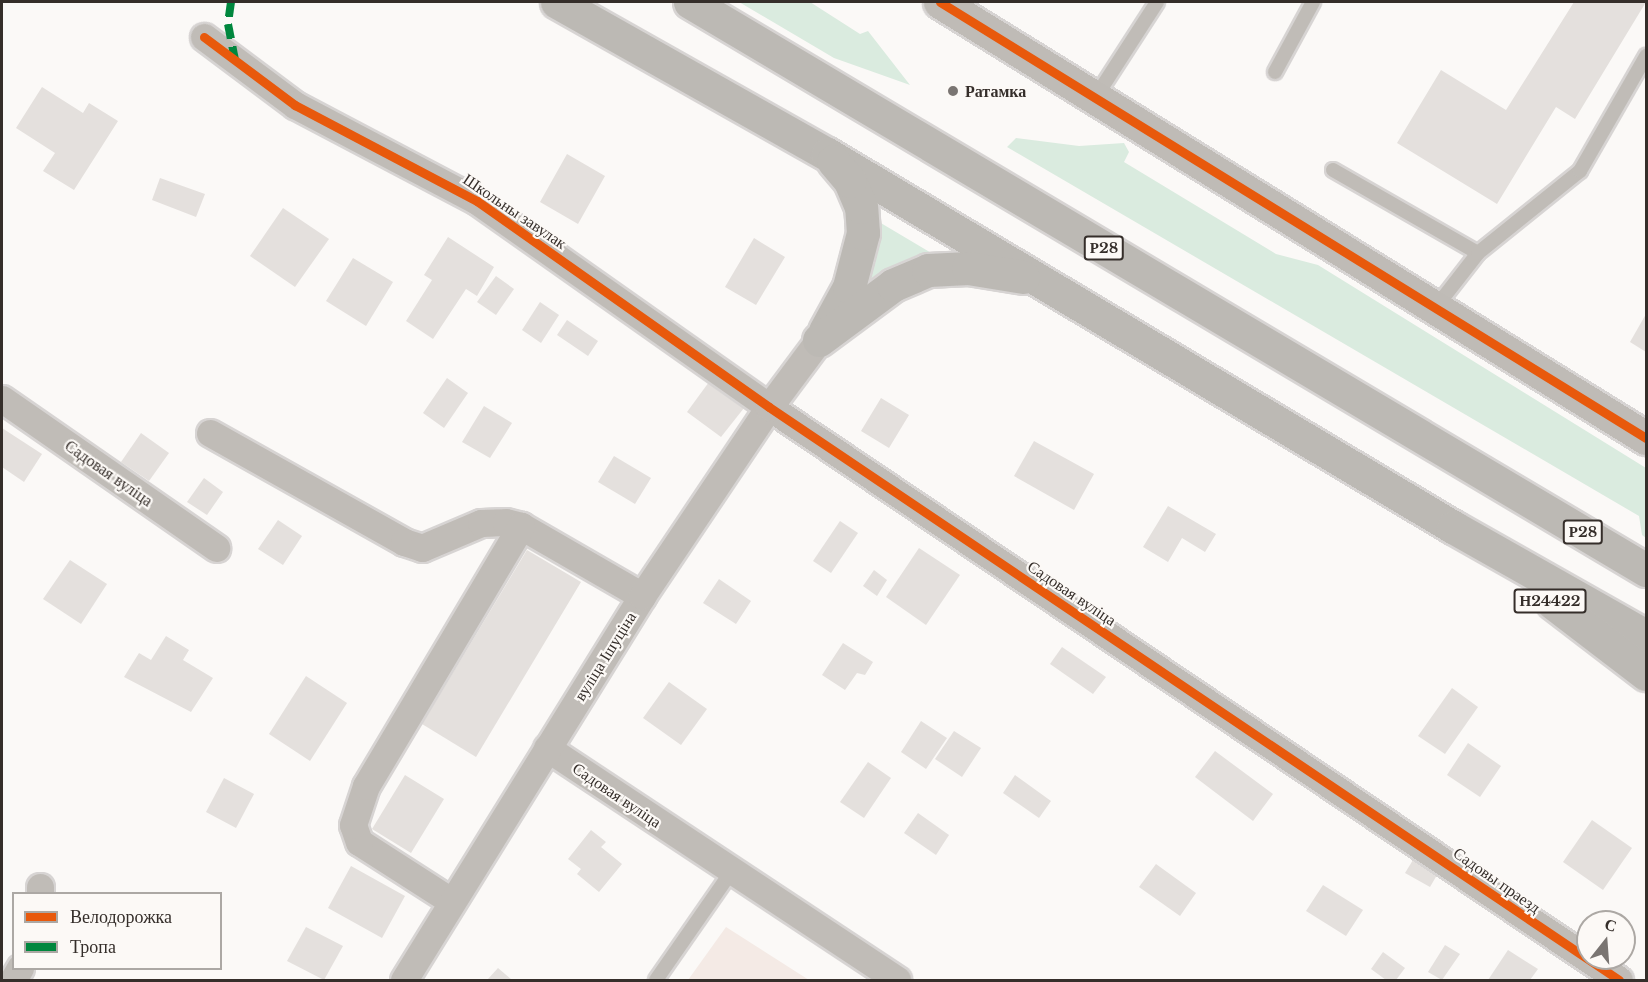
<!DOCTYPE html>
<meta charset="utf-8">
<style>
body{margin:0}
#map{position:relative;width:1648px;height:982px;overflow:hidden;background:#fbf9f7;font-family:"Libre Baskerville",serif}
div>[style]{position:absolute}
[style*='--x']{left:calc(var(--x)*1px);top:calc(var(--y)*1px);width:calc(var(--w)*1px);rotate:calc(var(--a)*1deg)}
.built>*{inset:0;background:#f4eae5}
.green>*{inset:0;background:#daebdf}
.building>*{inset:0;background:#e4e0dd}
.roads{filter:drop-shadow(2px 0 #d7d4d3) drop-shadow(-2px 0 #d7d4d3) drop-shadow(0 2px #d7d4d3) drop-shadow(0 -2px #d7d4d3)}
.lane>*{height:14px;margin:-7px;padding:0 7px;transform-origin:7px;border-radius:7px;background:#c0bcb7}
.street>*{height:27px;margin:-13.5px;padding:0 13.5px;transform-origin:13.5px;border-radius:13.5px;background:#c0bcb7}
.secondary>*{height:33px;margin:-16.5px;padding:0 16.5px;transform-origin:16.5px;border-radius:16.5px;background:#bfbbb6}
.highway>*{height:33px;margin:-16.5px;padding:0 16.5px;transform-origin:16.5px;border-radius:16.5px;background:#bcb9b4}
.quiet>*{height:8px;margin-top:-4px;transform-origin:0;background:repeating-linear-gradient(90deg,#00873e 0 15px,transparent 0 23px)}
.cycleway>*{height:9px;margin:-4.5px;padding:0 4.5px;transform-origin:4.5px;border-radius:4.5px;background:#e8590c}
.dots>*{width:16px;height:16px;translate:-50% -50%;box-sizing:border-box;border:3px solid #fcf9f6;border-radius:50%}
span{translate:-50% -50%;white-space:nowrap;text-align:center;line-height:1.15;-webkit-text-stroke:4.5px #fcf9f6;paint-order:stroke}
.shield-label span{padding:2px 4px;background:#fcf9f6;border:2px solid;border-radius:4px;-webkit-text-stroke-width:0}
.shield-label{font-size:15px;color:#352e2a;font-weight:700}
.poi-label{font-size:16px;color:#352e2a;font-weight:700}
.left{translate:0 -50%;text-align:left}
.street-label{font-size:16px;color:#352e2a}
.frame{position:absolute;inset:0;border:3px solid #352e2a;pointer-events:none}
.legend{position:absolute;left:12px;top:892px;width:210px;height:78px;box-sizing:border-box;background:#fcf9f6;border:2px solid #aca8a4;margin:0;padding:8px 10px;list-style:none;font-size:18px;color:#352e2a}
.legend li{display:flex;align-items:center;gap:12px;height:30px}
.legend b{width:30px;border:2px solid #aca8a4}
.north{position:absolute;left:1576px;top:910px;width:60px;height:60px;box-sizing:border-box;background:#fcf9f6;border:2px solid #aca8a4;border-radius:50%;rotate:17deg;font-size:16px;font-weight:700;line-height:24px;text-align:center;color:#352e2a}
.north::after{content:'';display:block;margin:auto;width:21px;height:27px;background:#7a7572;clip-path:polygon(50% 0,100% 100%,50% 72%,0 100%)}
</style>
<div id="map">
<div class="built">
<i style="clip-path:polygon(726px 927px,809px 980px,688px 980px)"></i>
</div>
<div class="green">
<i style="clip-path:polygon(739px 2px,810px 2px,860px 34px,868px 31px,910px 85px,834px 58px)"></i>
<i style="clip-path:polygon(1016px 138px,1079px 146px,1124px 143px,1129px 152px,1124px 162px,1276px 254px,1318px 265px,1646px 468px,1646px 538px,1642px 535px,1639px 516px,1007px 147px)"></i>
<i style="clip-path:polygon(869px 216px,933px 254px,895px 266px,858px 293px)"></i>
</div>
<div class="building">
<i style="clip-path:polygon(1574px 2px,1646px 2px,1575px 119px,1556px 107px,1497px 204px,1397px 143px,1441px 70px,1506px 110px)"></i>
<i style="clip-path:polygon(42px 87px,83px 113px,89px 103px,118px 121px,74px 190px,43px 171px,55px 153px,16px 128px)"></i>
<i style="clip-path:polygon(567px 154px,605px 176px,578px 224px,540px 202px)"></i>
<i style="clip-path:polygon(160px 178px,205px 194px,196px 217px,152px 200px)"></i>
<i style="clip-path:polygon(283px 208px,329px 239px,295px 287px,250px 256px)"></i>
<i style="clip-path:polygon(448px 237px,494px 267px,477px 296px,466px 289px,433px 339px,406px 321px,432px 280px,424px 275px)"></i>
<i style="clip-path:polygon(754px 238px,785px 257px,756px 305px,725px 287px)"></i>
<i style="clip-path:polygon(353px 258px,393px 282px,366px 326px,326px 301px)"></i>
<i style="clip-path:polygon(496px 276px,514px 289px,496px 315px,477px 302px)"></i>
<i style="clip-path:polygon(540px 302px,559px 315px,541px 343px,522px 330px)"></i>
<i style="clip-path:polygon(1646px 314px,1646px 352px,1630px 342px)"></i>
<i style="clip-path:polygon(567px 320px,598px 341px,588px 356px,557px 335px)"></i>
<i style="clip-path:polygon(447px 378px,468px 393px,444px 428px,423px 413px)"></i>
<i style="clip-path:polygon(709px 382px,744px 408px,721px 437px,687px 412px)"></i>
<i style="clip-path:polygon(881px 398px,909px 415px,889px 448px,861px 431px)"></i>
<i style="clip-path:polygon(484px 406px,512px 423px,490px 458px,462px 442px)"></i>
<i style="clip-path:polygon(2px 428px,42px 454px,24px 482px,2px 467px)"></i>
<i style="clip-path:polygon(141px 433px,169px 453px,149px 481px,121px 462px)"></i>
<i style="clip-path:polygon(1034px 441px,1094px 474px,1074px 510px,1014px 476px)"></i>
<i style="clip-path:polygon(614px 456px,651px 478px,635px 504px,598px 482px)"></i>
<i style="clip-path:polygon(204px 478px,223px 492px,207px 515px,187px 502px)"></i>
<i style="clip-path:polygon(1168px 506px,1216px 534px,1205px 552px,1182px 538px,1168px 562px,1143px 547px)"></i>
<i style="clip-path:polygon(278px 520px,302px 536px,283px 565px,258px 549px)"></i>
<i style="clip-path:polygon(840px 521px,858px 533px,831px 573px,813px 561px)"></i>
<i style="clip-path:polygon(919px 548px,960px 575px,926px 625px,886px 597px)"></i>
<i style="clip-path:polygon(527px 550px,581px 582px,476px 757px,422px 724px)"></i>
<i style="clip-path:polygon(70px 560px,107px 584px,81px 624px,43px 599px)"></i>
<i style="clip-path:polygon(874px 570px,887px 580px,877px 596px,863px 586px)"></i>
<i style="clip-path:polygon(719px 579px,751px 601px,736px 624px,703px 603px)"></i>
<i style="clip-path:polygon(166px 636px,189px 650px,183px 660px,213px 678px,191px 712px,124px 677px,139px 653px,151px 660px)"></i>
<i style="clip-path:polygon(843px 643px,873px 662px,865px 675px,857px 673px,845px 690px,822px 675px)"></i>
<i style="clip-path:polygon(1062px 647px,1106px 677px,1093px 694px,1050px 664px)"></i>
<i style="clip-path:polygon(306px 676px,347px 703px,310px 761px,269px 734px)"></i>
<i style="clip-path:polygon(669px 682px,707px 709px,681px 745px,643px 718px)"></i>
<i style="clip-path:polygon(1452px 688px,1478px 707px,1445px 754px,1418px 736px)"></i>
<i style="clip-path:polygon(921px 721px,947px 738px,926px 769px,901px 752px)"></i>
<i style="clip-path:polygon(954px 731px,981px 748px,962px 777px,935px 759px)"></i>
<i style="clip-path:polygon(1468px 743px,1501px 766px,1480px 797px,1447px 775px)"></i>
<i style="clip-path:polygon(1215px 751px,1273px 794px,1253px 821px,1195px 777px)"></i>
<i style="clip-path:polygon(868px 762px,891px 778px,864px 818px,840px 802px)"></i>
<i style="clip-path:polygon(405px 775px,444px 799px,411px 853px,372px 829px)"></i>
<i style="clip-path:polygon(1015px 775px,1051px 801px,1039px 818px,1003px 793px)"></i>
<i style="clip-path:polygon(224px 778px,254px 794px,236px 828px,206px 812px)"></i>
<i style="clip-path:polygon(918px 813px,949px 835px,936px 855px,904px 833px)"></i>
<i style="clip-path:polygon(1592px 820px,1632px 848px,1603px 890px,1563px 862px)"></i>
<i style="clip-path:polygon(591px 830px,606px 842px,601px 847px,622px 864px,599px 892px,577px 874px,581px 869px,568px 859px)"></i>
<i style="clip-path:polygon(1413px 860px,1437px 875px,1430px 887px,1405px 873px)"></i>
<i style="clip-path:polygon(1156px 864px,1196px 893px,1180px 916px,1139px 887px)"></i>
<i style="clip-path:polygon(351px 866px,405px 896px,382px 938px,328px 908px)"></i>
<i style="clip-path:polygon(1323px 885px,1363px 910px,1346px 936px,1306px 911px)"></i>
<i style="clip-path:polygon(306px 927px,343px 946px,324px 980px,287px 961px)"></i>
<i style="clip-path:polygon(1445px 945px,1460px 954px,1442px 980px,1428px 972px)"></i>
<i style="clip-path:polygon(1508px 950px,1538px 969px,1530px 980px,1488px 980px)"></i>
<i style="clip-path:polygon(1383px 952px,1405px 968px,1396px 980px,1386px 980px,1371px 969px)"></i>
<i style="clip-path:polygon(498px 968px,512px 980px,487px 980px)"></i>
</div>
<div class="roads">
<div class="lane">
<i style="--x:1275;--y:72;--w:80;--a:-61.5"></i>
<i style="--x:1095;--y:98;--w:114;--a:-57.1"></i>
<i style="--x:1333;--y:170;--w:167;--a:29.8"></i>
<i style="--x:1436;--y:307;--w:68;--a:-52.1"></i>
<i style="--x:1478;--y:253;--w:131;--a:-38.8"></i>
<i style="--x:1580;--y:171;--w:133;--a:-60.1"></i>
<i style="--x:656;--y:980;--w:131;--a:-55.2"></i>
</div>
<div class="street">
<i style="--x:204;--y:37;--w:114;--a:36.8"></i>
<i style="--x:295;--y:105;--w:206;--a:27.8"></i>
<i style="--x:477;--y:201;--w:357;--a:35.2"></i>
<i style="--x:769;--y:407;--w:1025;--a:33.98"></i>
<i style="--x:2;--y:399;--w:261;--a:34.8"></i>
<i style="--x:210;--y:433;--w:223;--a:29.3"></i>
<i style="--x:404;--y:542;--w:19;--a:18"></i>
<i style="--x:422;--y:548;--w:64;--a:-23"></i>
<i style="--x:481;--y:523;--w:25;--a:-2"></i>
<i style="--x:506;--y:522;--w:16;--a:15"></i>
<i style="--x:521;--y:526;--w:140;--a:30"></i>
<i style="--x:547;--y:748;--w:420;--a:33.5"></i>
<i style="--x:40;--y:887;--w:7;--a:90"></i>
<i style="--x:451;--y:901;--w:109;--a:-147.3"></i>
<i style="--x:359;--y:842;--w:18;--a:-109"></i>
<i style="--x:353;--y:825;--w:41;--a:-71.6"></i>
<i style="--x:366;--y:786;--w:303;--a:-59.2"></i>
<i style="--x:13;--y:980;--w:14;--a:-60"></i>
<i style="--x:404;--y:980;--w:452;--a:-58.2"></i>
<i style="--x:642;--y:596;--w:228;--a:-56.1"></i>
<i style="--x:769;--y:407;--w:84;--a:-53.3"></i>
</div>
<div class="secondary">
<i style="--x:940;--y:2;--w:830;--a:31.7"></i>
</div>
<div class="highway">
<i style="--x:557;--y:2;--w:310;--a:29.4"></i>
<i style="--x:827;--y:154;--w:729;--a:30.79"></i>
<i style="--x:1453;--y:527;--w:222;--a:29.5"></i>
<i style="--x:690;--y:2;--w:1112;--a:30.72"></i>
<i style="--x:825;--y:331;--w:50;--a:-61.4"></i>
<i style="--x:849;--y:287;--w:56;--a:-75.5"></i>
<i style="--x:863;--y:233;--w:26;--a:-94"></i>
<i style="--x:861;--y:207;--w:28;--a:-113"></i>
<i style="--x:850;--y:181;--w:26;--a:-130"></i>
<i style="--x:819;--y:340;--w:92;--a:-36.6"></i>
<i style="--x:893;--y:285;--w:38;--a:-23"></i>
<i style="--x:928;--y:270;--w:40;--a:-2.9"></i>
<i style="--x:968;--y:268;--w:56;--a:9.3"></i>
<i style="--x:1553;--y:603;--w:117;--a:37.4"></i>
</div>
</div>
<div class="quiet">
<i style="--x:231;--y:2;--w:22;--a:98"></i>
<i style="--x:228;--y:24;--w:38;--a:79"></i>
</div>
<div class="cycleway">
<i style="--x:940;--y:2;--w:830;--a:31.7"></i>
<i style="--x:204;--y:37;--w:114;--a:36.8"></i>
<i style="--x:295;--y:105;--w:206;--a:27.8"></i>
<i style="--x:477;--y:201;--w:357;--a:35.2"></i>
<i style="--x:769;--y:407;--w:1025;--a:33.98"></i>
</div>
<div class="dots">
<i style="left:953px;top:91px;background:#7a7572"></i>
</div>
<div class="shield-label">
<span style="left:1104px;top:248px">Р28</span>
<span style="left:1583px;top:532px">Р28</span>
<span style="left:1550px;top:601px">Н24422</span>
</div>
<div class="poi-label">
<span class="left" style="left:965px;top:91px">Ратамка</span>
</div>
<div class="street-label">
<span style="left:515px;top:211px;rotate:34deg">Школьны завулак</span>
<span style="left:109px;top:473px;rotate:35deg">Садовая вуліца</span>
<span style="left:1072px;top:593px;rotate:34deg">Садовая вуліца</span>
<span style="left:605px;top:656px;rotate:-58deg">вуліца Ішуціна</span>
<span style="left:617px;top:795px;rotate:34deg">Садовая вуліца</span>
<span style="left:1497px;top:880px;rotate:35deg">Садовы праезд</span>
</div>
<div class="frame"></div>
<ul class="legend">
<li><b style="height:8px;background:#e8590c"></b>Велодорожка</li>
<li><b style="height:8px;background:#00873e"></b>Тропа</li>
</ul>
<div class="north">С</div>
</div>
